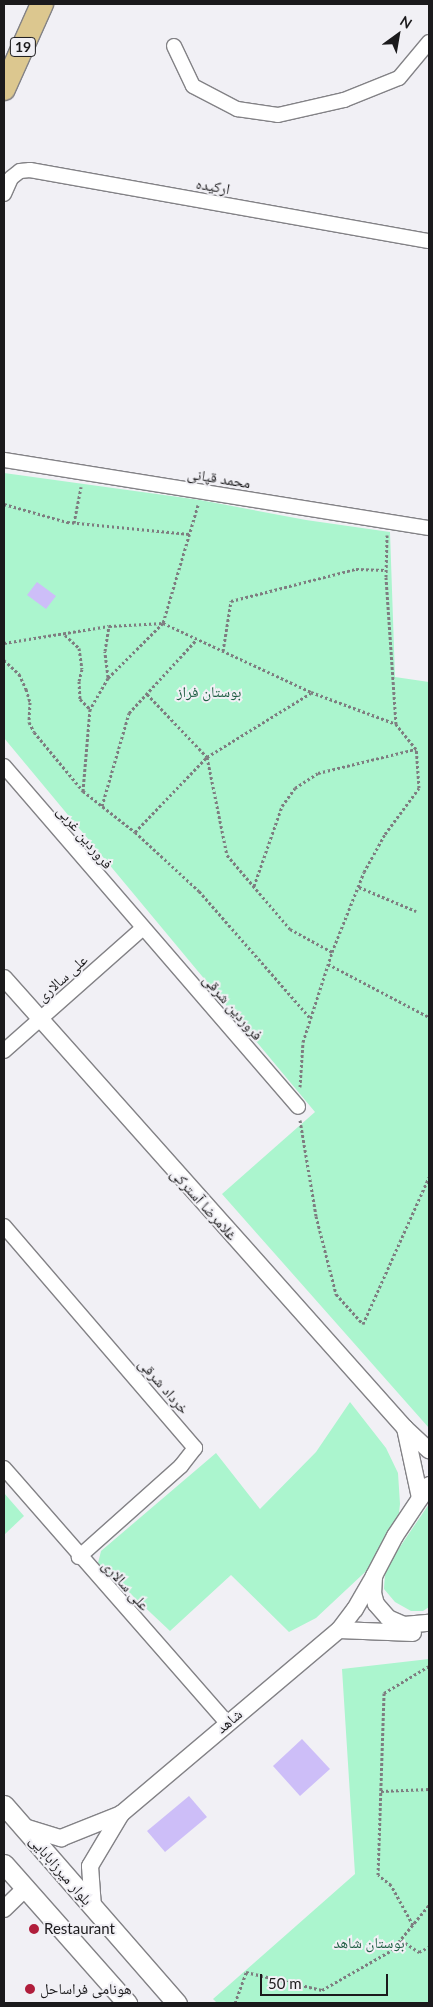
<!DOCTYPE html>
<meta charset="utf-8">
<style>
body{margin:0}
#map{position:relative;width:433px;height:2007px;overflow:hidden;background:#f1f0f5;font-family:Lato,"Noto Naskh Arabic",sans-serif}
div>[style]{position:absolute}
[style*='--x']{left:calc(var(--x)*1px);top:calc(var(--y)*1px);width:calc(var(--w)*1px);rotate:calc(var(--a)*1deg)}
.green>*{inset:0;background:#abf5ce}
.building>*{inset:0;background:#cdbef8}
.path>*{height:3px;margin-top:-1.5px;transform-origin:0;background:repeating-linear-gradient(90deg,#7e7d80 0 2.5px,transparent 0 5px)}
.roads{filter:drop-shadow(1px 0 #838286) drop-shadow(-1px 0 #838286) drop-shadow(0 1px #838286) drop-shadow(0 -1px #838286)}
.minor>*{height:14px;margin:-7px;padding:0 7px;transform-origin:7px;border-radius:7px;background:#fff}
.tertiary>*{height:16px;margin:-8px;padding:0 8px;transform-origin:8px;border-radius:8px;background:#fff}
.secondary>*{height:19px;margin:-9.5px;padding:0 9.5px;transform-origin:9.5px;border-radius:9.5px;background:#fff}
.trunk>*{height:22px;margin:-11px;padding:0 11px;transform-origin:11px;border-radius:11px;background:#dcc78f}
.dots>*{width:14px;height:14px;translate:-50% -50%;box-sizing:border-box;border:2px solid #f1f0f5;border-radius:50%}
span{translate:-50% -50%;white-space:nowrap;text-align:center;line-height:1.15;-webkit-text-stroke:4px #f1f0f5;paint-order:stroke}
.shield-label span{padding:1px 4px;background:#f1f0f5;border:1px solid;border-radius:4px;-webkit-text-stroke-width:0}
.shield-label{font-size:14px;color:#1b1a1c;font-weight:700}
.street-label{font-size:15px;color:#1b1a1c}
.park-label{font-size:15px;color:#1e5d42}
.poi-label{font-size:15px;color:#1b1a1c}
.left{translate:0 -50%;text-align:left}
.frame{position:absolute;inset:0;border:5px solid #1b1a1c;pointer-events:none}
.north{position:absolute;left:373px;top:10px;width:50px;height:50px;-webkit-text-stroke:4px #f1f0f5;paint-order:stroke;rotate:32deg;font-size:14px;font-weight:700;line-height:20px;text-align:center;color:#1b1a1c}
.north::after{content:'';display:block;margin:auto;width:18px;height:22px;background:#1b1a1c;clip-path:polygon(50% 0,100% 100%,50% 72%,0 100%)}
.scale{position:absolute;left:260px;top:1974px;width:128px;height:22px;box-sizing:border-box;border:2px solid #1b1a1c;border-top:0;padding-left:6px;font-size:15px;line-height:18px;white-space:nowrap;color:#1b1a1c;-webkit-text-stroke:4px #f1f0f5;paint-order:stroke}
</style>
<div id="map">
<div class="green">
<i style="clip-path:polygon(4px 473px,200px 500px,306px 520px,390px 532px,395px 677px,429px 682px,429px 1428px,222px 1194px,315px 1112px,4px 738px)"></i>
<i style="clip-path:polygon(350px 1402px,386px 1448px,398px 1473px,400px 1504px,398px 1521px,378px 1560px,316px 1618px,289px 1632px,231px 1575px,170px 1631px,98px 1563px,101px 1551px,216px 1453px,260px 1509px,316px 1452px)"></i>
<i style="clip-path:polygon(4px 1493px,24px 1516px,4px 1535px)"></i>
<i style="clip-path:polygon(429px 1504px,429px 1607px,423px 1611px,411px 1611px,395px 1602px,384px 1589px,385px 1574px,391px 1560px)"></i>
<i style="clip-path:polygon(429px 1659px,429px 2003px,217px 2003px,213px 1999px,355px 1874px,342px 1669px)"></i>
</div>
<div class="building">
<i style="clip-path:polygon(37px 582px,56px 596px,46px 609px,27px 595px)"></i>
<i style="clip-path:polygon(302px 1739px,330px 1769px,300px 1796px,273px 1766px)"></i>
<i style="clip-path:polygon(189px 1796px,207px 1817px,165px 1852px,147px 1831px)"></i>
</div>
<div class="path">
<i style="--x:4;--y:504;--w:66;--a:15.9"></i>
<i style="--x:67;--y:522;--w:123;--a:5.6"></i>
<i style="--x:198;--y:505;--w:123;--a:106.5"></i>
<i style="--x:163;--y:623;--w:78;--a:135"></i>
<i style="--x:108;--y:678;--w:36;--a:120"></i>
<i style="--x:90;--y:709;--w:82;--a:94.9"></i>
<i style="--x:83;--y:791;--w:66;--a:38.3"></i>
<i style="--x:135;--y:832;--w:87;--a:42.7"></i>
<i style="--x:199;--y:891;--w:170;--a:48.8"></i>
<i style="--x:74;--y:523;--w:37;--a:-79"></i>
<i style="--x:65;--y:635;--w:19;--a:43"></i>
<i style="--x:79;--y:648;--w:21;--a:82"></i>
<i style="--x:82;--y:669;--w:12;--a:104"></i>
<i style="--x:79;--y:681;--w:18;--a:87"></i>
<i style="--x:80;--y:699;--w:14;--a:45"></i>
<i style="--x:4;--y:643;--w:106;--a:-9.2"></i>
<i style="--x:109;--y:626;--w:54;--a:-3.2"></i>
<i style="--x:163;--y:623;--w:163;--a:25"></i>
<i style="--x:311;--y:692;--w:91;--a:20.6"></i>
<i style="--x:223;--y:651;--w:51;--a:-80.9"></i>
<i style="--x:231;--y:601;--w:129;--a:-14.4"></i>
<i style="--x:356;--y:569;--w:30;--a:2"></i>
<i style="--x:4;--y:660;--w:21;--a:43"></i>
<i style="--x:19;--y:674;--w:17;--a:65"></i>
<i style="--x:26;--y:689;--w:14;--a:73"></i>
<i style="--x:30;--y:702;--w:20;--a:93"></i>
<i style="--x:29;--y:722;--w:11;--a:63"></i>
<i style="--x:34;--y:732;--w:77;--a:50.3"></i>
<i style="--x:108;--y:677;--w:26;--a:-97"></i>
<i style="--x:105;--y:651;--w:25;--a:-81"></i>
<i style="--x:147;--y:694;--w:87;--a:46.4"></i>
<i style="--x:207;--y:757;--w:100;--a:78.5"></i>
<i style="--x:227;--y:855;--w:97;--a:49.6"></i>
<i style="--x:290;--y:929;--w:48;--a:28.7"></i>
<i style="--x:102;--y:806;--w:97;--a:-73.8"></i>
<i style="--x:129;--y:713;--w:100;--a:-47.4"></i>
<i style="--x:135;--y:832;--w:104;--a:-46.2"></i>
<i style="--x:207;--y:757;--w:122;--a:-31.6"></i>
<i style="--x:254;--y:886;--w:85;--a:-70.7"></i>
<i style="--x:282;--y:806;--w:22;--a:-54"></i>
<i style="--x:295;--y:788;--w:27;--a:-33"></i>
<i style="--x:318;--y:773;--w:101;--a:-13.8"></i>
<i style="--x:359;--y:887;--w:62;--a:22.8"></i>
<i style="--x:328;--y:964;--w:114;--a:27.7"></i>
<i style="--x:300;--y:1087;--w:45;--a:-86.2"></i>
<i style="--x:303;--y:1042;--w:95;--a:-72.1"></i>
<i style="--x:332;--y:952;--w:86;--a:-68.2"></i>
<i style="--x:364;--y:872;--w:43;--a:-61.1"></i>
<i style="--x:385;--y:834;--w:57;--a:-53.5"></i>
<i style="--x:419;--y:788;--w:39;--a:-94"></i>
<i style="--x:416;--y:749;--w:32;--a:-129"></i>
<i style="--x:396;--y:724;--w:147;--a:-93.9"></i>
<i style="--x:386;--y:577;--w:42;--a:-88.6"></i>
<i style="--x:300;--y:1120;--w:97;--a:80.5"></i>
<i style="--x:316;--y:1216;--w:81;--a:75.6"></i>
<i style="--x:336;--y:1294;--w:40;--a:48"></i>
<i style="--x:363;--y:1324;--w:161;--a:-65.8"></i>
<i style="--x:381;--y:1791;--w:48;--a:-2.4"></i>
<i style="--x:413;--y:1925;--w:46;--a:-118.8"></i>
<i style="--x:391;--y:1885;--w:16;--a:-142"></i>
<i style="--x:378;--y:1875;--w:182;--a:-88.1"></i>
<i style="--x:384;--y:1693;--w:52;--a:-31"></i>
<i style="--x:401;--y:1940;--w:22;--a:34"></i>
<i style="--x:419;--y:1952;--w:11;--a:-27"></i>
<i style="--x:235;--y:2003;--w:33;--a:-70"></i>
<i style="--x:246;--y:1972;--w:78;--a:13.3"></i>
<i style="--x:322;--y:1990;--w:81;--a:-29.7"></i>
<i style="--x:392;--y:1950;--w:58;--a:-50.6"></i>
</div>
<div class="roads">
<div class="minor">
<i style="--x:174;--y:46;--w:44;--a:64.6"></i>
<i style="--x:193;--y:86;--w:50;--a:27.6"></i>
<i style="--x:237;--y:109;--w:41;--a:8.3"></i>
<i style="--x:278;--y:115;--w:68;--a:-12.8"></i>
<i style="--x:344;--y:100;--w:59;--a:-21.8"></i>
<i style="--x:399;--y:78;--w:47;--a:-50.2"></i>
<i style="--x:4;--y:194;--w:17;--a:-66"></i>
<i style="--x:11;--y:178;--w:11;--a:-38"></i>
<i style="--x:20;--y:171;--w:10;--a:-6"></i>
<i style="--x:30;--y:170;--w:405;--a:10.1"></i>
<i style="--x:4;--y:460;--w:430;--a:9.1"></i>
<i style="--x:4;--y:766;--w:450;--a:49.2"></i>
<i style="--x:4;--y:1051;--w:184;--a:-41.5"></i>
<i style="--x:4;--y:1226;--w:293;--a:49.3"></i>
<i style="--x:195;--y:1448;--w:23;--a:128"></i>
<i style="--x:181;--y:1466;--w:137;--a:138.3"></i>
<i style="--x:4;--y:1468;--w:339;--a:48.8"></i>
</div>
<div class="tertiary">
<i style="--x:4;--y:978;--w:603;--a:48.3"></i>
<i style="--x:405;--y:1428;--w:33;--a:43"></i>
<i style="--x:405;--y:1428;--w:72;--a:77.9"></i>
<i style="--x:429;--y:1485;--w:61;--a:123.7"></i>
<i style="--x:395;--y:1536;--w:45;--a:117.7"></i>
<i style="--x:374;--y:1576;--w:17;--a:93"></i>
<i style="--x:373;--y:1593;--w:11;--a:75"></i>
<i style="--x:376;--y:1604;--w:18;--a:49"></i>
<i style="--x:388;--y:1618;--w:17;--a:24"></i>
<i style="--x:404;--y:1625;--w:25;--a:-5"></i>
<i style="--x:339;--y:1630;--w:74;--a:2.3"></i>
<i style="--x:24;--y:1827;--w:39;--a:17"></i>
<i style="--x:61;--y:1838;--w:65;--a:-21.8"></i>
<i style="--x:93;--y:1907;--w:41;--a:-94.2"></i>
<i style="--x:90;--y:1866;--w:61;--a:-59.2"></i>
<i style="--x:121;--y:1814;--w:285;--a:-40.2"></i>
<i style="--x:339;--y:1630;--w:26;--a:-53"></i>
<i style="--x:355;--y:1609;--w:38;--a:-60"></i>
<i style="--x:4;--y:1909;--w:29;--a:-44"></i>
</div>
<div class="secondary">
<i style="--x:4;--y:1805;--w:263;--a:48.9"></i>
<i style="--x:4;--y:1864;--w:186;--a:48.5"></i>
</div>
<div class="trunk">
<i style="--x:4;--y:89;--w:93;--a:-65.9"></i>
</div>
</div>
<div class="dots">
<i style="left:34px;top:1929px;background:#b01d3b"></i>
<i style="left:30px;top:1989px;background:#b01d3b"></i>
</div>
<div class="shield-label">
<span style="left:23px;top:47px">19</span>
</div>
<div class="street-label">
<span style="left:213px;top:186px;rotate:10deg">ارکیده</span>
<span style="left:219px;top:478px;rotate:9deg">محمد قپانی</span>
<span style="left:85px;top:837px;rotate:50deg">فروردین غربی</span>
<span style="left:62px;top:978px;rotate:-42deg">علی سالاری</span>
<span style="left:233px;top:1007px;rotate:49deg">فروردین شرقی</span>
<span style="left:204px;top:1204px;rotate:48deg">غلامرضا آسترکی</span>
<span style="left:164px;top:1386px;rotate:49deg">خرداد شرقی</span>
<span style="left:126px;top:1585px;rotate:48deg">علی سالاری</span>
<span style="left:229px;top:1721px;rotate:-40deg">شاهد</span>
<span style="left:61px;top:1870px;rotate:49deg">بلوار میرزابابایی</span>
</div>
<div class="park-label">
<span style="left:209px;top:692px">بوستان فراز</span>
<span style="left:369px;top:1943px">بوستان شاهد</span>
</div>
<div class="poi-label">
<span class="left" style="left:44px;top:1929px">Restaurant</span>
<span class="left" style="left:40px;top:1989px">هونامی فراساحل</span>
</div>
<div class="frame"></div>
<div class="north">N</div>
<div class="scale">50 m</div>
</div>
